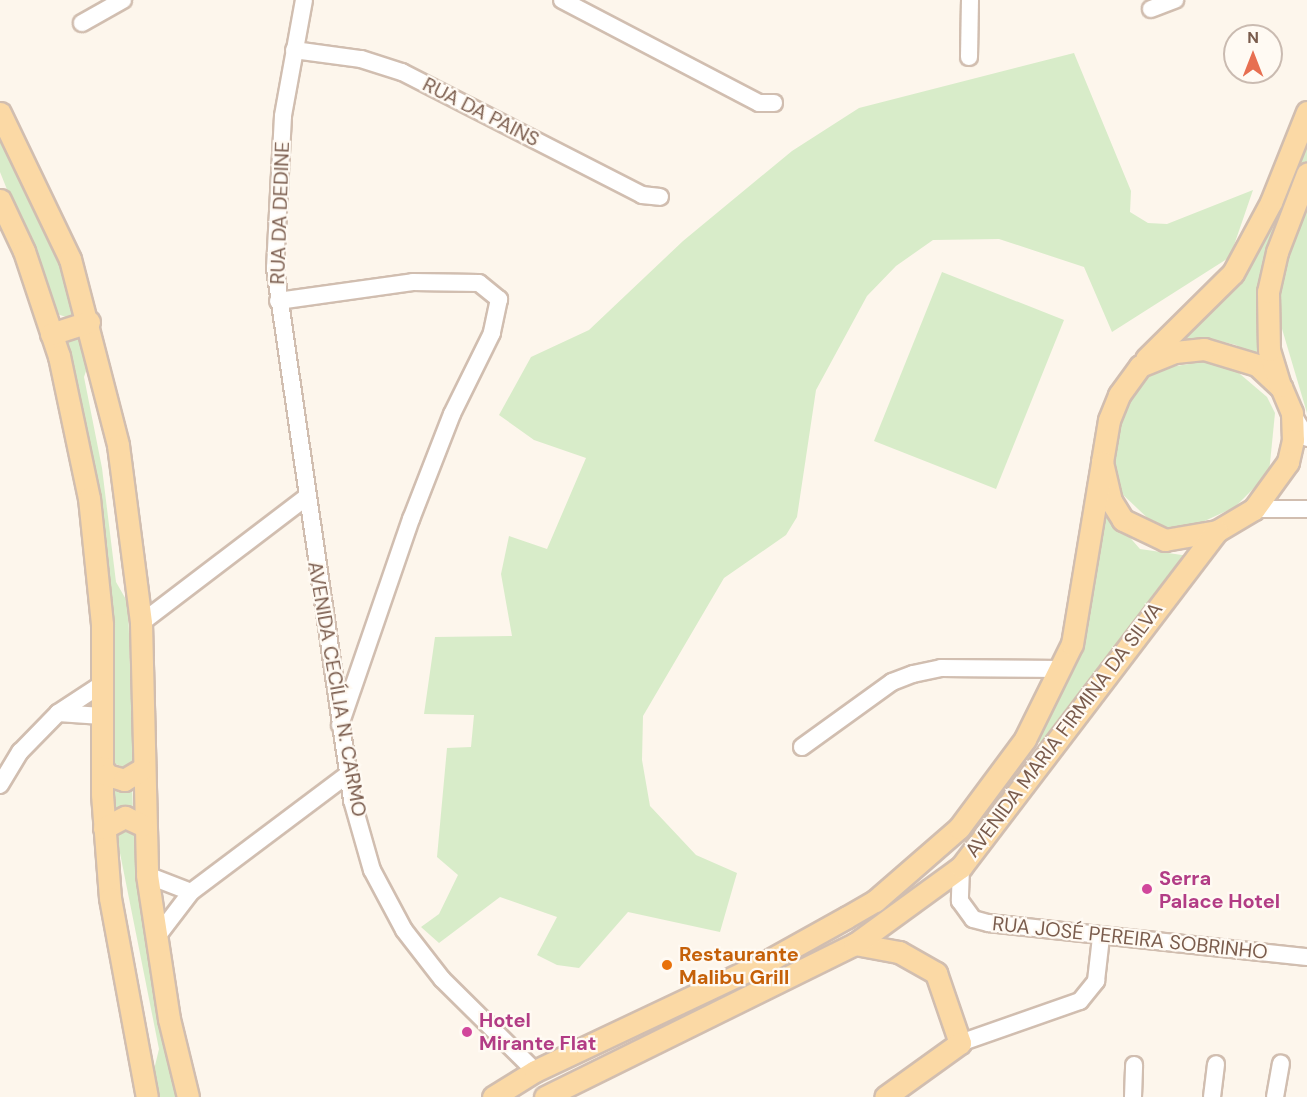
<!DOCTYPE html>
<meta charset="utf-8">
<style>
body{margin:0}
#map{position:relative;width:1307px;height:1097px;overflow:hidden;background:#fdf6ec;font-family:"DM Sans",sans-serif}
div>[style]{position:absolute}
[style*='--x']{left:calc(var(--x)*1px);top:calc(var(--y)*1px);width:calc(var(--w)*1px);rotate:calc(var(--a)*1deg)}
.green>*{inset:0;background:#d8ecc9}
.roads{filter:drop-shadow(2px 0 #d1beb0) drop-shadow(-2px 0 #d1beb0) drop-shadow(0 2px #d1beb0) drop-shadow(0 -2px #d1beb0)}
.minor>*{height:16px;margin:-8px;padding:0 8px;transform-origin:8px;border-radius:8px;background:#fff}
.major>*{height:21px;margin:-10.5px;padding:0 10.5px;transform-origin:10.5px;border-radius:10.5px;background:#fbd9a5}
.dots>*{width:16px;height:16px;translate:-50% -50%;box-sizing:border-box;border:3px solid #fffaf3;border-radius:50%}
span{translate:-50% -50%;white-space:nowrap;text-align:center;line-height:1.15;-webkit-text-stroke:4.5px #fffaf3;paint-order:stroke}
.street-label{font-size:20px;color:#7a5c4d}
.hotel-label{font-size:20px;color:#b23c85;font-weight:700}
.left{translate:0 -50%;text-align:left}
.food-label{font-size:20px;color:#c56008;font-weight:700}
.north{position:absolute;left:1223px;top:24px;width:60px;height:60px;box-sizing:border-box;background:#fffaf3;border:2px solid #cabbb1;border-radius:50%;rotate:0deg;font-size:16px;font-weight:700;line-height:24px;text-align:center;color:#7a5c4d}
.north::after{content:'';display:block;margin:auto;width:21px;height:27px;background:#e76f51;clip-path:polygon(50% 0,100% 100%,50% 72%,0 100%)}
</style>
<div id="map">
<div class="green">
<i style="clip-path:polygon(1074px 53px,1131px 191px,1130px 212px,1148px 223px,1167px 224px,1253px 190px,1230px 257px,1112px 332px,1084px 267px,999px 239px,933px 240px,896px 266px,867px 296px,816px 390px,797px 517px,786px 535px,724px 578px,643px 716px,642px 760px,650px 806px,696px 855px,737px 873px,720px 932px,628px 912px,579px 968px,557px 965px,537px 955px,557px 917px,500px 897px,439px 943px,421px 927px,439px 914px,458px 875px,437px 857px,447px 748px,471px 747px,474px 715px,424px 714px,435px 637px,512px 636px,501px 574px,509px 536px,547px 549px,586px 458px,534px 440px,499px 415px,531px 357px,589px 330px,683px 241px,792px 151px,859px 108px)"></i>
<i style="clip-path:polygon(1307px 124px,1307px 164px,1259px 303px,1264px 364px,1236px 345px,1215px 340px,1173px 343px,1202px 318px)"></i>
<i style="clip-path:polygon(0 127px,62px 264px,74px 313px,69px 318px,57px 314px,0 172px)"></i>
<i style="clip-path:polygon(1307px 190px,1307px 413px,1277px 312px,1291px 218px)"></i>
<i style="clip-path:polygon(942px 272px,1064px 320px,996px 489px,874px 441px)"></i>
<i style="clip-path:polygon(73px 338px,82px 340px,90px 359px,84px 377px,102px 468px,116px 582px,128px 603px,133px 763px,128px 769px,111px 762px,65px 344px)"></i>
<i style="clip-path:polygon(1213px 360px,1233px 368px,1267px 397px,1275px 413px,1269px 473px,1235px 507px,1209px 519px,1181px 531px,1155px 525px,1120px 492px,1112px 468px,1113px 441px,1128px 397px,1152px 370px)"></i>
<i style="clip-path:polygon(1104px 508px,1140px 549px,1189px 556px,1046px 748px,1033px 736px,1081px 647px)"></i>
<i style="clip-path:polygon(108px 785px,132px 785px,133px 812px,109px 813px)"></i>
<i style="clip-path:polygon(115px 828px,134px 828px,182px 1097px,156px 1097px,152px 1078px,159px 1049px)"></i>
</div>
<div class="roads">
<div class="minor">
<i style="--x:304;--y:0;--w:118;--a:100.3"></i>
<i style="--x:283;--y:116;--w:152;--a:93"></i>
<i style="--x:275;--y:268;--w:538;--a:81.76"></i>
<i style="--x:352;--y:800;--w:73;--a:74.1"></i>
<i style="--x:372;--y:870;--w:68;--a:61.9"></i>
<i style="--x:404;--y:930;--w:62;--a:52.2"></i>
<i style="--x:442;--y:979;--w:131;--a:44.7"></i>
<i style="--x:562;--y:0;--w:222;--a:27.6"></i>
<i style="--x:759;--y:103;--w:15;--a:0"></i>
<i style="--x:1151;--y:9;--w:26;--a:-21"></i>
<i style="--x:82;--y:23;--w:47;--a:-29.3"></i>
<i style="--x:294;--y:50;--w:68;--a:7.7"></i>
<i style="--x:361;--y:59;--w:43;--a:17.6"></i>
<i style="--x:402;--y:72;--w:270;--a:27.1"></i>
<i style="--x:642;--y:195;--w:18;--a:6"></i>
<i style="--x:969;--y:57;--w:57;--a:-89"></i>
<i style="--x:278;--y:301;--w:136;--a:-8"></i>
<i style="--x:413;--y:282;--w:66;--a:0.9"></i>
<i style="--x:479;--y:283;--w:26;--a:39"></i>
<i style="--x:499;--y:299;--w:35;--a:102"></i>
<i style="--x:492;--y:333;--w:90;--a:116.3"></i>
<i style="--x:452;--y:414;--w:113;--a:111.3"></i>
<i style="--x:411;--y:519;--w:218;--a:109"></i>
<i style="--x:1292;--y:413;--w:29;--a:59"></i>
<i style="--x:1254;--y:509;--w:53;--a:0"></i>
<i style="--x:141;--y:623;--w:206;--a:-37.3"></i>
<i style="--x:58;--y:713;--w:44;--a:3.9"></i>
<i style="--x:802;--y:747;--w:111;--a:-35.8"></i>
<i style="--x:892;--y:682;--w:22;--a:-21"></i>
<i style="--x:913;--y:674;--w:29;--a:-12"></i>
<i style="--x:941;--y:668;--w:120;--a:0.5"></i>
<i style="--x:0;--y:785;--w:39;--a:-59"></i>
<i style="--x:20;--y:752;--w:54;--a:-45.7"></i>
<i style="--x:58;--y:713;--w:53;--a:-33.4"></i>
<i style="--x:961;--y:867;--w:34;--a:92"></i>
<i style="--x:960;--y:901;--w:22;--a:54"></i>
<i style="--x:973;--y:919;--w:16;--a:15"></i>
<i style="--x:988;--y:923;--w:321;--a:6.1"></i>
<i style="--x:147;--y:875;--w:47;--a:21.1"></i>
<i style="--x:156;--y:938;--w:58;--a:-52.7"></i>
<i style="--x:191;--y:892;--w:195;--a:-36.9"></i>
<i style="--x:960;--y:1043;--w:127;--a:-19.3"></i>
<i style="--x:1080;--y:1001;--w:26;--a:-51"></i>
<i style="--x:1096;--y:981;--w:44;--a:-83.5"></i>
<i style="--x:1133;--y:1097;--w:32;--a:-88"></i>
<i style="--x:1212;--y:1097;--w:33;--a:-83"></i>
<i style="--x:1275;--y:1097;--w:34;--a:-80"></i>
</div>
<div class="major">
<i style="--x:0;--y:113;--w:162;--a:64.4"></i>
<i style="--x:70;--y:259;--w:192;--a:75.5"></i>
<i style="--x:118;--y:445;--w:179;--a:82.6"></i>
<i style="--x:141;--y:623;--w:252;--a:88.6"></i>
<i style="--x:147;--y:875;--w:146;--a:81.3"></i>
<i style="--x:169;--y:1019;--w:80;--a:76.3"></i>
<i style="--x:0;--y:200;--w:56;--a:64.8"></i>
<i style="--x:24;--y:251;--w:111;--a:71.6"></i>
<i style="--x:59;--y:356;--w:145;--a:78.1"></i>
<i style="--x:89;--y:498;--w:127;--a:84.1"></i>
<i style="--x:102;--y:624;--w:170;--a:90"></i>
<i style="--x:102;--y:794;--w:104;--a:85.6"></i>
<i style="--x:110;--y:898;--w:202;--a:79.5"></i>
<i style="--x:51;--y:334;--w:40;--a:-18"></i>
<i style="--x:1204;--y:349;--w:55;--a:16.8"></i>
<i style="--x:1257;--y:365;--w:33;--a:43"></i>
<i style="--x:1281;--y:387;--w:28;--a:67"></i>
<i style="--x:1292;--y:413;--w:27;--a:88"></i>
<i style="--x:1293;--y:440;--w:23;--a:103"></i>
<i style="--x:1288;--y:462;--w:58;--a:125.9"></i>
<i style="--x:1254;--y:509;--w:43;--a:149.3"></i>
<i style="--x:1217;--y:531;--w:53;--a:170.2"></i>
<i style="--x:1165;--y:540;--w:47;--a:-154.5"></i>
<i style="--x:1123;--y:520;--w:22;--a:-122"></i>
<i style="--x:1111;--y:501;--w:40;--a:-103"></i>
<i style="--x:1102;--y:462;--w:43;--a:-80.5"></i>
<i style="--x:1109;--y:420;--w:27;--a:-68"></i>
<i style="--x:1119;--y:395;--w:36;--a:-54"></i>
<i style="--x:1140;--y:366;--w:38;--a:-22"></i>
<i style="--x:1175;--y:352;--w:29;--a:-6"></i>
<i style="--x:1146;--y:359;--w:122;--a:-44.7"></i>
<i style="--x:1233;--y:273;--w:81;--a:-61.8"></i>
<i style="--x:1271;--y:202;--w:97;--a:-68.2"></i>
<i style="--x:1280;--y:386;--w:38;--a:-107"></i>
<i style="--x:1269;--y:350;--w:58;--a:-91"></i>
<i style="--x:1268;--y:292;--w:41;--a:-77.3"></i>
<i style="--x:1277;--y:252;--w:84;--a:-69"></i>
<i style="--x:102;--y:767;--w:9;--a:58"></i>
<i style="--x:107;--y:775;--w:18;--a:16"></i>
<i style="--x:124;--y:780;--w:21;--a:-31"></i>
<i style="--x:104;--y:828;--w:24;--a:-28"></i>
<i style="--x:125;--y:817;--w:19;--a:25"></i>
<i style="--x:855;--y:944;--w:45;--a:10.3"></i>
<i style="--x:899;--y:952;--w:43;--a:29.6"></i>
<i style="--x:936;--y:973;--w:74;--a:71.1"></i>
<i style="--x:960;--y:1043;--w:92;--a:144.2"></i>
<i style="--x:493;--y:1097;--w:49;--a:-31.8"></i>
<i style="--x:535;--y:1071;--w:258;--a:-25.3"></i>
<i style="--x:768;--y:961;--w:90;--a:-29.1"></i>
<i style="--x:847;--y:917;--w:32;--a:-30"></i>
<i style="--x:875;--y:901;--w:111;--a:-41"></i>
<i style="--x:959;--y:828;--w:111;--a:-53.4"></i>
<i style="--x:1025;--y:739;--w:106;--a:-63.7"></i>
<i style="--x:1072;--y:644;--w:184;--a:-80.6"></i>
<i style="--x:545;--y:1097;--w:346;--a:-26.3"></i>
<i style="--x:855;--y:944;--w:131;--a:-36"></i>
<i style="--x:961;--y:867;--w:422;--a:-52.7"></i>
</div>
</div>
<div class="dots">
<i style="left:1147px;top:889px;background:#d1479c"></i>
<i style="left:667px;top:965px;background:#e8710a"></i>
<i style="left:467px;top:1032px;background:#d1479c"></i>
</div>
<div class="street-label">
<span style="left:481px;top:112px;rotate:27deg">RUA DA PAINS</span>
<span style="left:280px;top:213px;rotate:-88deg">RUA DA DEDINE</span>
<span style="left:337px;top:689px;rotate:80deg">AVENIDA CECÍLIA N. CARMO</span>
<span style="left:1064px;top:730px;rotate:-53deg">AVENIDA MARIA FIRMINA DA SILVA</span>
<span style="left:1130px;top:938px;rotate:6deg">RUA JOSÉ PEREIRA SOBRINHO</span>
</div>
<div class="hotel-label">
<span class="left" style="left:1159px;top:890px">Serra<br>Palace Hotel</span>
<span class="left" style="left:479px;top:1032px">Hotel<br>Mirante Flat</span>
</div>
<div class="food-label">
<span class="left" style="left:679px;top:966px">Restaurante<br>Malibu Grill</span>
</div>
<div class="north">N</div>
</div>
